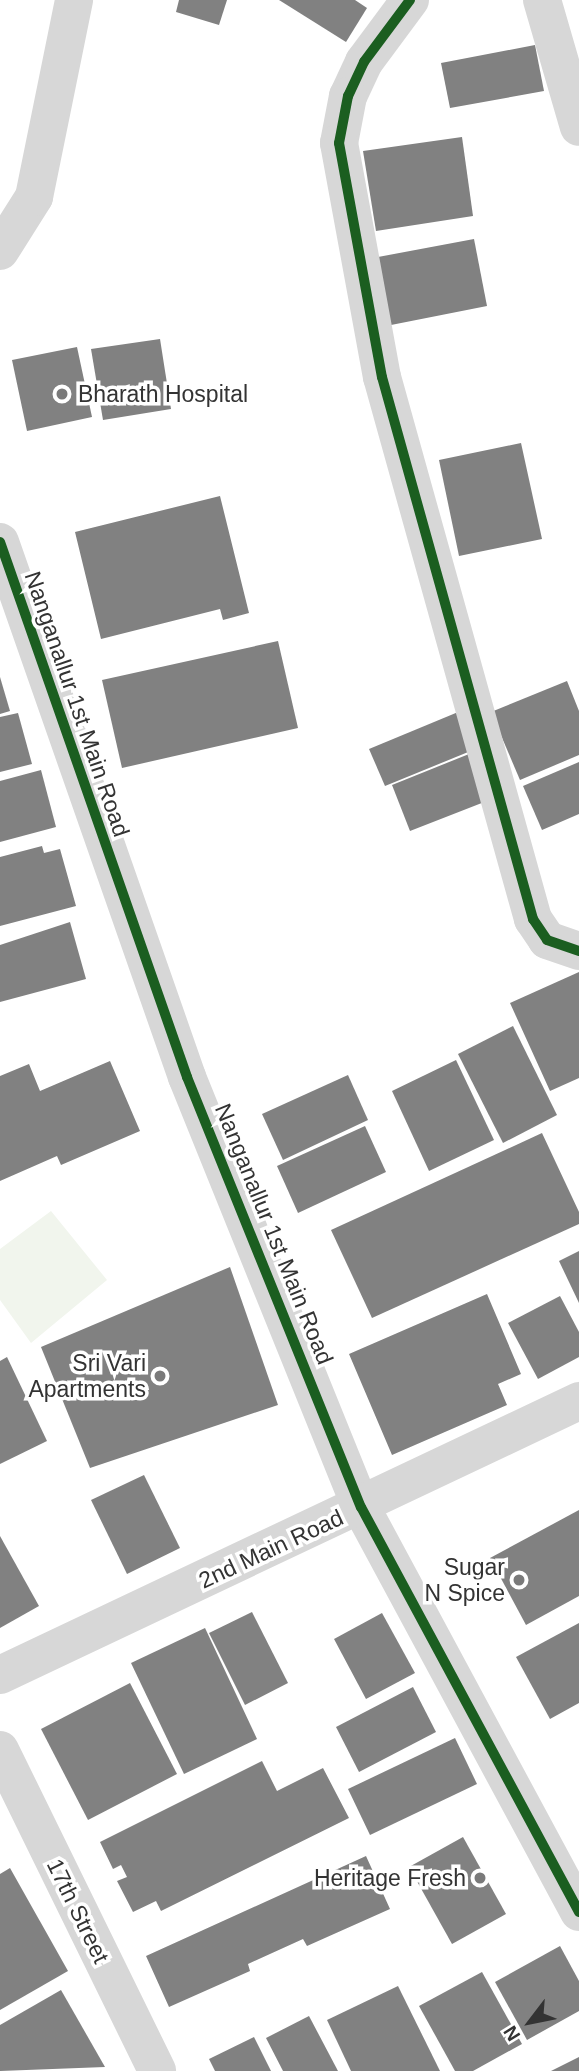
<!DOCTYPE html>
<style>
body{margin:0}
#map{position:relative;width:579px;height:2071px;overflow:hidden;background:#fff;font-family:Helvetica,sans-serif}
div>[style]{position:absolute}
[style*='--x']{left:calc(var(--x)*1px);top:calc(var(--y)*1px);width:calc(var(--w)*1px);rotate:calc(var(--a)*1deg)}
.green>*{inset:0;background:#f1f5ed}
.building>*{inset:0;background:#818181}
.minor>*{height:38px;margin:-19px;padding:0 19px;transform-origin:19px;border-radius:19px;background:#d7d7d7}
.tertiary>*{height:38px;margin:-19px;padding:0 19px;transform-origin:19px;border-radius:19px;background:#d7d7d7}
.cycleway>*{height:10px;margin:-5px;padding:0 5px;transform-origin:5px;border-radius:5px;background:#1b5e20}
.dots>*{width:19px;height:19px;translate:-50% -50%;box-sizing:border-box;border:4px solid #fff;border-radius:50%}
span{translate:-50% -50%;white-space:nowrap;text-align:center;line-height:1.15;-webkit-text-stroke:7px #fff;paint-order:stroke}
.poi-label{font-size:23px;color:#333}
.left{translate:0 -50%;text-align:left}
.right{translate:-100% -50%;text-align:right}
.street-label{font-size:23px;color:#333}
.north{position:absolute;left:495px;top:1987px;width:70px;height:70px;-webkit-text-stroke:5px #fff;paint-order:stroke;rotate:238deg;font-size:19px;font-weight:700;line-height:28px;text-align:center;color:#333}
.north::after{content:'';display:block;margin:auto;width:24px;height:32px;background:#333;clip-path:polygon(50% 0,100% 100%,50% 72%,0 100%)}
</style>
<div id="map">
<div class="green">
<i style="clip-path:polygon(51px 1211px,107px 1280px,31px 1343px,0 1300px,0 1249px)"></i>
</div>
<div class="building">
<i style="clip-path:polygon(179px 0,227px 0,219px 25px,176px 12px)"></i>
<i style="clip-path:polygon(279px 0,355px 0,367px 8px,346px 42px)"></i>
<i style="clip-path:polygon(535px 45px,544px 91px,450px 108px,441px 63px)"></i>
<i style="clip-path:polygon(462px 137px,473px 216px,376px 231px,363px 151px)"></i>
<i style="clip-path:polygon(474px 239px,487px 306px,391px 325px,378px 257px)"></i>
<i style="clip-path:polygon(160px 339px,171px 409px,103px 420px,91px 349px)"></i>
<i style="clip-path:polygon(77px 347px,92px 417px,27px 431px,12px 360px)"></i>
<i style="clip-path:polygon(521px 443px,542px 539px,459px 556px,439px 460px)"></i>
<i style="clip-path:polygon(220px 496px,249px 613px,223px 620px,220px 609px,101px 639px,75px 532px)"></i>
<i style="clip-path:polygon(278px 641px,298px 728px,122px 768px,102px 680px)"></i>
<i style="clip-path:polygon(0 677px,10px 711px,0 714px)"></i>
<i style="clip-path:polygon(567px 681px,579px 711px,579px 755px,520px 780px,491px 712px)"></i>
<i style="clip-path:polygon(463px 710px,478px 748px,385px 786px,369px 749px)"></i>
<i style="clip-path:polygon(18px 713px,32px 764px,0 772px,0 717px)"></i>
<i style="clip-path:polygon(474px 752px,492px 799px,410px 831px,392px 785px)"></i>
<i style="clip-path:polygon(579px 762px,579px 814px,542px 830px,523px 786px)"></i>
<i style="clip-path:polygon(41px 770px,56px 827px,0 842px,0 781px)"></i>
<i style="clip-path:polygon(42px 846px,44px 853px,60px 849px,76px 906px,0 926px,0 857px)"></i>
<i style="clip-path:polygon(70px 922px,86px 979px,0 1002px,0 945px)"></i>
<i style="clip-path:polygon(579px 972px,579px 1078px,550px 1091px,510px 1003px)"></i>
<i style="clip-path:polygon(513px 1026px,557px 1115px,503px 1143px,458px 1054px)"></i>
<i style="clip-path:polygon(456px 1060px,494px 1140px,429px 1171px,392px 1091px)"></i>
<i style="clip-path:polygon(110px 1061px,140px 1131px,61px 1165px,57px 1156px,0 1181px,0 1076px,29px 1064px,40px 1091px)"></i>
<i style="clip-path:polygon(348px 1075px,368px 1120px,283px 1160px,262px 1114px)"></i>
<i style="clip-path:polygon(365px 1126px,386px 1172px,298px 1213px,277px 1166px)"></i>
<i style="clip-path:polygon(542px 1133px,579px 1212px,579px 1224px,372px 1318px,331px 1230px)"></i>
<i style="clip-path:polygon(579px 1251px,579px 1303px,559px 1261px)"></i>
<i style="clip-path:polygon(230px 1267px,278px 1405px,90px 1468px,41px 1347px)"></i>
<i style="clip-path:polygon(487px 1294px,521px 1374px,498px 1384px,507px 1405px,392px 1455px,349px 1354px)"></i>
<i style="clip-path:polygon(560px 1296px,579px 1332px,579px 1357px,538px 1379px,508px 1323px)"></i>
<i style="clip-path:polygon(7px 1357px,47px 1441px,0 1464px,0 1361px)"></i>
<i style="clip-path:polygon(144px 1475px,180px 1548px,127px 1574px,91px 1500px)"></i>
<i style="clip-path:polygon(579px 1510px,579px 1596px,526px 1625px,490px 1558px)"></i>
<i style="clip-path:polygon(0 1536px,39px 1606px,0 1628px)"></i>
<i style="clip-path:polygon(252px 1612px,288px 1683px,245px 1705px,209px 1633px)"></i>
<i style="clip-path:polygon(382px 1613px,415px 1673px,366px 1699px,334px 1639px)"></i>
<i style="clip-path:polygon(579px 1623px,579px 1703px,550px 1719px,516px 1657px)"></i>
<i style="clip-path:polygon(205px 1628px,257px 1739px,184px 1774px,131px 1663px)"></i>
<i style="clip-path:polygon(130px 1683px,177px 1774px,88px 1820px,41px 1729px)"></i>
<i style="clip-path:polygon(413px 1687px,436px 1732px,359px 1772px,336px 1727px)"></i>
<i style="clip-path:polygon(455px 1738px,477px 1784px,370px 1835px,348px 1789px)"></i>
<i style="clip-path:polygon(262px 1761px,277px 1791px,323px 1768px,349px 1818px,161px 1911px,156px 1901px,133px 1912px,117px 1881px,127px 1877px,121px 1865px,113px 1869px,100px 1842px)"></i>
<i style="clip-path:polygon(463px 1837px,506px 1914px,452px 1944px,409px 1867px)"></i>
<i style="clip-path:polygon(366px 1856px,390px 1909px,307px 1946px,303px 1939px,248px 1964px,250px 1971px,169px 2007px,146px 1956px)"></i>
<i style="clip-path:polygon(10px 1868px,68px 1971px,0 2010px,0 1874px)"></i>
<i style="clip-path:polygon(560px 1946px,579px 1981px,579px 2011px,527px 2040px,495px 1982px)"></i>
<i style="clip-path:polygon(482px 1972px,522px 2044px,473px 2071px,455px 2071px,419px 2006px)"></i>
<i style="clip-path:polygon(398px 1986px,440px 2071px,351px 2071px,327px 2020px)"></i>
<i style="clip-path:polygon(61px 1990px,105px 2067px,0 2071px,0 2025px)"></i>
<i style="clip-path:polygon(309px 2016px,338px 2071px,283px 2071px,266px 2038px)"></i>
<i style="clip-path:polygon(254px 2037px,271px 2071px,215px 2071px,209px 2059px)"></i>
<i style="clip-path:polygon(579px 2057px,579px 2071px,551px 2071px)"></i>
</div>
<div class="minor">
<i style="--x:410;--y:0;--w:77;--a:126.6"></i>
<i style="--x:364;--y:62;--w:38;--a:115"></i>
<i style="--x:348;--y:96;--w:48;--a:100.8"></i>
<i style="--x:339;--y:143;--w:238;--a:79.6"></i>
<i style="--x:382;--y:377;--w:563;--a:74.43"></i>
<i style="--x:533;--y:919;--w:25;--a:56"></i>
<i style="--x:547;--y:940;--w:34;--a:19"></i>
<i style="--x:542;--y:0;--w:132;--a:73.8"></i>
<i style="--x:0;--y:1750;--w:357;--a:63.9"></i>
</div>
<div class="tertiary">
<i style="--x:0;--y:251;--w:64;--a:-57.8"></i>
<i style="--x:34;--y:197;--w:201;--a:-78.5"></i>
<i style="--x:0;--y:542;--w:567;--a:70.73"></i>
<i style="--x:187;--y:1077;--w:464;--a:68"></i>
<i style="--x:361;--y:1507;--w:460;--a:61.7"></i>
<i style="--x:0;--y:1675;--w:641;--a:-25.32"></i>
</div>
<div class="cycleway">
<i style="--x:410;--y:0;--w:77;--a:126.6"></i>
<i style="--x:364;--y:62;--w:38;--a:115"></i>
<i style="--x:348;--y:96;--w:48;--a:100.8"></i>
<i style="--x:339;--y:143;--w:238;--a:79.6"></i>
<i style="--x:382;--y:377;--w:563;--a:74.43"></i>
<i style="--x:533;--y:919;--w:25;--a:56"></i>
<i style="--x:547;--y:940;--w:34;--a:19"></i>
<i style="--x:0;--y:542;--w:567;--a:70.73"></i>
<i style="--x:187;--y:1077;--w:464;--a:68"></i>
<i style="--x:361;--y:1507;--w:460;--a:61.7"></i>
</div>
<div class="dots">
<i style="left:62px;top:394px;background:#7a7a7a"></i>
<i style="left:160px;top:1376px;background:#7a7a7a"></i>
<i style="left:519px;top:1580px;background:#7a7a7a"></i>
<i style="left:480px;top:1878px;background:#7a7a7a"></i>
</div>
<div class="poi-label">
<span class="left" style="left:78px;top:394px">Bharath Hospital</span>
<span class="right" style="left:146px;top:1376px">Sri Vari<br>Apartments</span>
<span class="right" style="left:505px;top:1580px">Sugar<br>N Spice</span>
<span class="right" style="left:466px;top:1878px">Heritage Fresh</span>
</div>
<div class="street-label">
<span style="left:77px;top:704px;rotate:71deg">Nanganallur 1st Main Road</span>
<span style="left:274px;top:1234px;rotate:68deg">Nanganallur 1st Main Road</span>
<span style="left:271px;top:1549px;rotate:-25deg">2nd Main Road</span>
<span style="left:78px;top:1911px;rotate:64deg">17th Street</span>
</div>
<div class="north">N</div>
</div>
